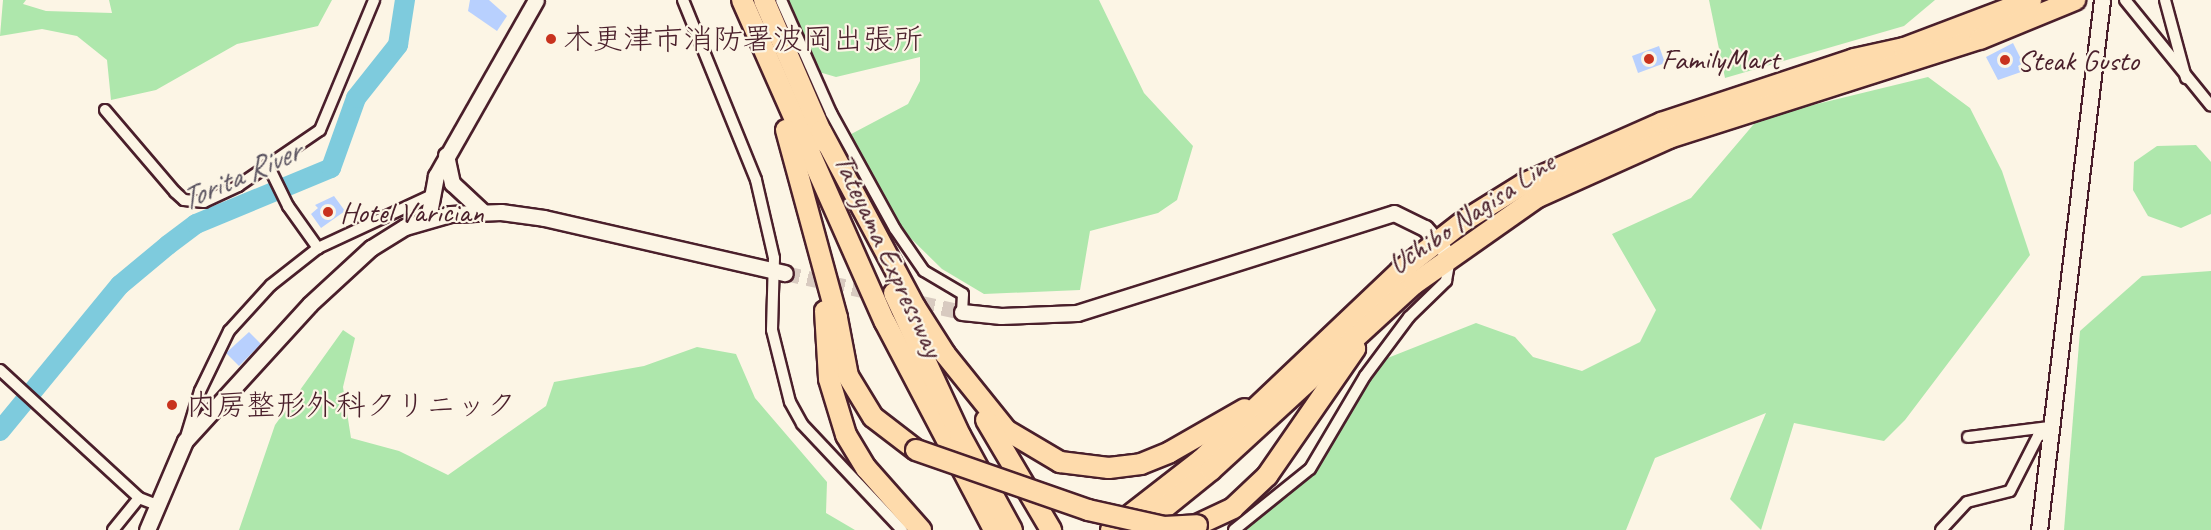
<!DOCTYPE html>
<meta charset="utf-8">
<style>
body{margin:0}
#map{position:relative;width:2211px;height:530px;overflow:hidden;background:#fcf5e5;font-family:Caveat,"Klee One",sans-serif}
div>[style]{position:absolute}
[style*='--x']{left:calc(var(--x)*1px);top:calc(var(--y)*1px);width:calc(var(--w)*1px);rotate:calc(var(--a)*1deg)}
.green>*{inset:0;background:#aee7ac}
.river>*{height:20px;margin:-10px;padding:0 10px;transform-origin:10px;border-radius:10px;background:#7ecbdd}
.building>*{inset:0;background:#b8d0fe}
.secondary-tunnel>*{height:15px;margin-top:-7.5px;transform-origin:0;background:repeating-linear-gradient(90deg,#d8cac0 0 15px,transparent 0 23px)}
.roads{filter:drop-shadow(2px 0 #4a1f2b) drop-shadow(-2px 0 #4a1f2b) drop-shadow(0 2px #4a1f2b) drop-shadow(0 -2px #4a1f2b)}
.street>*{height:10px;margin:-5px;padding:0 5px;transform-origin:5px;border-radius:5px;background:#fcf5e5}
.secondary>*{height:15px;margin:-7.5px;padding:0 7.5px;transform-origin:7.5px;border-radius:7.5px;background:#fcf5e5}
.highway>*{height:20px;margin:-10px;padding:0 10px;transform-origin:10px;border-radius:10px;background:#fedbac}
.bridges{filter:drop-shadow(2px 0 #4a1f2b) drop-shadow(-2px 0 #4a1f2b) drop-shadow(0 2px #4a1f2b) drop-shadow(0 -2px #4a1f2b)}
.highway-bridge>*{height:20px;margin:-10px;padding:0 10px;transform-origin:10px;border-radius:10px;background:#fedbac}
.dots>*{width:16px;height:16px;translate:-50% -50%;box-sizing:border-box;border:3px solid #fcf5e5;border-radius:50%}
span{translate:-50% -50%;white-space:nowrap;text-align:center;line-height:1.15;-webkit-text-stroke:4.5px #fcf5e5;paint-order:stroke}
.poi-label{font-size:30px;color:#4a1f2b}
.left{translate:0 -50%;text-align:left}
.street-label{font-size:30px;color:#4a1f2b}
.water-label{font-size:32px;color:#5a5360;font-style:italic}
</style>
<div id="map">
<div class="green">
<i style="clip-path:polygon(3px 0,26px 0,23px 4px,46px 11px,112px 13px,109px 0,332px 0,318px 26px,237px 44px,156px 90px,111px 100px,107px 60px,77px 36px,42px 29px,0 36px)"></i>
<i style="clip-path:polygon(777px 0,1099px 0,1144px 93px,1193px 146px,1177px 200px,1158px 213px,1090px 231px,1080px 290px,984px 294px,942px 269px,882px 210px,838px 141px,908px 104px,920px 81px,920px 57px,836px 77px,802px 67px)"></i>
<i style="clip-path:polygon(1709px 0,1935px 0,1904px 26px,1725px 78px)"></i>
<i style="clip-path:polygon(1928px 77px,1970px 108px,2002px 171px,2030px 255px,1905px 420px,1884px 441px,1794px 423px,1761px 530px,1730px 499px,1766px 413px,1655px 458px,1626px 530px,1235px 530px,1289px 496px,1375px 363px,1476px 323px,1515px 337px,1533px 357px,1582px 371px,1640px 342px,1656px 310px,1612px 234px,1691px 198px,1759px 118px)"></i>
<i style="clip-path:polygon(2196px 145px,2211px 162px,2211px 214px,2181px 228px,2148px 216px,2133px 190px,2134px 162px,2157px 146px)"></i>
<i style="clip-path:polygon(2211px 271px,2211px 530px,2064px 530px,2080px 331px,2142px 276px)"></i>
<i style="clip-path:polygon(343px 330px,355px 338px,343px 387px,351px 438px,399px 451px,448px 475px,546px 406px,554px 382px,644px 366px,697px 347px,736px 354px,755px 398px,827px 482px,826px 513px,855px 530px,239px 530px,275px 425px)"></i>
</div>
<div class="river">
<i style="--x:0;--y:431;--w:189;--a:-50.6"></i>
<i style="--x:120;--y:285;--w:62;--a:-39.8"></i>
<i style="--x:168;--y:245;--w:35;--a:-37"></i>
<i style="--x:196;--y:224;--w:146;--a:-22.5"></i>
<i style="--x:331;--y:168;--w:74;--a:-70.3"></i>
<i style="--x:356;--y:98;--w:68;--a:-51.6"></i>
<i style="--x:398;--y:45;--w:46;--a:-81.2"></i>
</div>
<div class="building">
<i style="clip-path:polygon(470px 0,489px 0,507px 16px,497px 31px,468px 11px)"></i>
<i style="clip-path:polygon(2013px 43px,2023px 63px,2018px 66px,2021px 72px,1998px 80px,1986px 57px)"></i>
<i style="clip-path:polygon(1659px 46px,1665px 63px,1638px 73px,1632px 56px)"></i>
<i style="clip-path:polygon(334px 196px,345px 211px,321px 228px,311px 214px,318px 208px,315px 205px)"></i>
<i style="clip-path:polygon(249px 332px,261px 344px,239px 366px,226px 353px)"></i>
</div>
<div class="secondary-tunnel">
<i style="--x:785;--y:273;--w:181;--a:12.4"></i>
</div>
<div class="roads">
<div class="street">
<i style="--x:683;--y:0;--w:194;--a:67.9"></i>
<i style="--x:756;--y:180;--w:80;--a:77"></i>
<i style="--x:774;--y:258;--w:72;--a:91.6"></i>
<i style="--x:772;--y:330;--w:74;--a:76"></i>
<i style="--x:790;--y:402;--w:25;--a:61"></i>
<i style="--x:802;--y:424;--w:146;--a:46.7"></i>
<i style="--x:781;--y:0;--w:124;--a:66.1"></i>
<i style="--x:831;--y:113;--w:132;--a:61.1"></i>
<i style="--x:895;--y:229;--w:51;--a:55.4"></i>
<i style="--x:924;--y:271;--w:45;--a:30.5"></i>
<i style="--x:963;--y:294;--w:18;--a:93"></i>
<i style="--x:2125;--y:0;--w:136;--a:50.9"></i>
<i style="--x:2165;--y:0;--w:81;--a:74.9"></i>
<i style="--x:105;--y:110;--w:108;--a:49.5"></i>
<i style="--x:175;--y:192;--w:12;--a:42"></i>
<i style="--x:184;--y:200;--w:20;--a:6"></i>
<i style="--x:204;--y:202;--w:38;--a:-25"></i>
<i style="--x:238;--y:186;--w:99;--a:-34.3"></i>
<i style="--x:320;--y:130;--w:141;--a:-67.4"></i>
<i style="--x:268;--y:165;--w:46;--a:64"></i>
<i style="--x:288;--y:206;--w:52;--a:54.5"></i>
<i style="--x:318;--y:248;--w:121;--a:-24.9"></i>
<i style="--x:0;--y:370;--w:189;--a:42.6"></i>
<i style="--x:186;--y:437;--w:48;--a:-73.1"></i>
<i style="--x:200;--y:391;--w:67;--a:-64.2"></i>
<i style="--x:229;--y:331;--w:62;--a:-47.6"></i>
<i style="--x:271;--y:285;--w:60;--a:-38.2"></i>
<i style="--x:1968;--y:437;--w:81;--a:-7.1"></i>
<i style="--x:113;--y:530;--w:41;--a:-50.9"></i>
<i style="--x:139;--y:498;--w:19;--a:21"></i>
<i style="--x:1234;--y:530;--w:97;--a:-38.8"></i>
<i style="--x:1310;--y:469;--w:108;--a:-59.4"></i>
<i style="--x:1365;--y:376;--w:74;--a:-53.3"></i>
<i style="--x:1409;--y:317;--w:52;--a:-44.2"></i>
<i style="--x:1446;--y:281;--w:23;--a:-80"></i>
<i style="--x:1941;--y:530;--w:38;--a:-47"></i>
<i style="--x:1967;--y:502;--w:44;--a:-14.3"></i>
<i style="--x:2010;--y:491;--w:62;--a:-63"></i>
<i style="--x:2038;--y:436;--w:14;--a:-21"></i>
</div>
<div class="secondary">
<i style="--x:446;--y:155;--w:29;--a:78"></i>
<i style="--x:452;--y:183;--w:41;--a:43"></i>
<i style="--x:428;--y:219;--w:44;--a:-79.5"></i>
<i style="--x:436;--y:176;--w:202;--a:-60.4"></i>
<i style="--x:962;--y:312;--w:39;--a:6"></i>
<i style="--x:1001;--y:316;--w:76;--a:-2.3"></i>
<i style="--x:1077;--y:313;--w:332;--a:-17.5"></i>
<i style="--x:1394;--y:213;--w:34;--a:26"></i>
<i style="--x:1425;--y:228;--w:38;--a:49"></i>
<i style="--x:147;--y:530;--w:97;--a:-66.9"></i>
<i style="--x:185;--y:441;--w:185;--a:-47.6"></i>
<i style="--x:310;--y:304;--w:83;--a:-42.6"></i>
<i style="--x:371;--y:248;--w:40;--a:-32"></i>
<i style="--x:405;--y:227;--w:47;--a:-16.1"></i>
<i style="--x:450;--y:214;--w:51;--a:-2.2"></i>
<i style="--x:501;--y:212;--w:43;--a:7.9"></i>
<i style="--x:544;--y:218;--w:247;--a:12.9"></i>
<i style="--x:2039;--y:530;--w:534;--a:-83.22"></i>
</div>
<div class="highway">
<i style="--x:742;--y:0;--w:352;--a:66.1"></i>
<i style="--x:885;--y:322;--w:235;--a:62.3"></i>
<i style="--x:764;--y:0;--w:156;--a:66.6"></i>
<i style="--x:786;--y:130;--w:195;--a:74.8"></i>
<i style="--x:837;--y:318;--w:59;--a:79.3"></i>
<i style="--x:848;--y:376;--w:48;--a:58.6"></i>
<i style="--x:873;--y:417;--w:54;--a:37.5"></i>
<i style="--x:821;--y:131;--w:200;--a:61.9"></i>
<i style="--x:915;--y:307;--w:56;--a:57.4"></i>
<i style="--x:945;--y:354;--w:97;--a:51.2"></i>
<i style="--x:1006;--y:430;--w:63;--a:30.7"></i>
<i style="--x:1060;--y:462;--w:49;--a:7"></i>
<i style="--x:1109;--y:468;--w:32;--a:-7"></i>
<i style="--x:1141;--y:464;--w:31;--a:-22"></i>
<i style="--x:1170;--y:452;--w:86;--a:-29.8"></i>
<i style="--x:894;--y:293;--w:157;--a:65.1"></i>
<i style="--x:960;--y:435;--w:108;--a:61.3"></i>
<i style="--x:825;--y:311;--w:68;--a:86.6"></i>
<i style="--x:829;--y:379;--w:59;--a:73.1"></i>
<i style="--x:846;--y:435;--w:39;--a:59"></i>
<i style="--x:866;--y:468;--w:83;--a:48.4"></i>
<i style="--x:986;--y:420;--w:128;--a:59.4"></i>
<i style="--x:1197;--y:525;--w:40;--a:-25"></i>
<i style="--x:1233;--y:508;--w:47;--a:-43.3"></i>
<i style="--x:1267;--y:476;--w:155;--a:-55.3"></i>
<i style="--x:1111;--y:530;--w:114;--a:-37.9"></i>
<i style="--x:1201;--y:460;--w:274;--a:-43.5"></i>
<i style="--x:1400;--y:271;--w:81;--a:-38"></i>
<i style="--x:1464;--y:221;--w:72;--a:-31.9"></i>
<i style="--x:1525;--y:183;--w:149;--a:-23.8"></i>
<i style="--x:1661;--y:123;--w:203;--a:-18.3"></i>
<i style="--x:1854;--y:59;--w:51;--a:-12.4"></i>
<i style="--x:1904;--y:48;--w:136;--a:-20.7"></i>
<i style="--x:1137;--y:530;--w:95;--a:-39"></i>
<i style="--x:1211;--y:470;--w:275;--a:-42.5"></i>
<i style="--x:1414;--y:284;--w:151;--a:-35.1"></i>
<i style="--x:1538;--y:197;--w:144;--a:-24.2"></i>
<i style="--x:1669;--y:138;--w:326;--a:-17.7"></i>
<i style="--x:1980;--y:39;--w:103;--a:-22.3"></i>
</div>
</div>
<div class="bridges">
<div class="highway-bridge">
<i style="--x:916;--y:450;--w:182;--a:19.2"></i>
<i style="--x:1088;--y:510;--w:78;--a:12.6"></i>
<i style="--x:1164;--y:527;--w:33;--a:-3"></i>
</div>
</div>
<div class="dots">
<i style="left:551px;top:39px;background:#c8321e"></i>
<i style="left:1649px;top:59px;background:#c8321e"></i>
<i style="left:2005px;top:60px;background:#c8321e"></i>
<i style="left:328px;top:212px;background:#c8321e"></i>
<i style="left:172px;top:405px;background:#c8321e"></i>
</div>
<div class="poi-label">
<span class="left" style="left:563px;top:39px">木更津市消防署波岡出張所</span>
<span class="left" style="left:1661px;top:59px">FamilyMart</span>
<span class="left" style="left:2017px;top:60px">Steak Gusto</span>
<span class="left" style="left:340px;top:212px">Hotel Varician</span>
<span class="left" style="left:186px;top:405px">内房整形外科クリニック</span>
</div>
<div class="street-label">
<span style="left:1471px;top:213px;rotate:-34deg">Uchibo Nagisa Line</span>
<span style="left:889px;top:255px;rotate:65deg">Tateyama Expressway</span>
</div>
<div class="water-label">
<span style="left:240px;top:176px;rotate:-24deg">Torita River</span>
</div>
</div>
